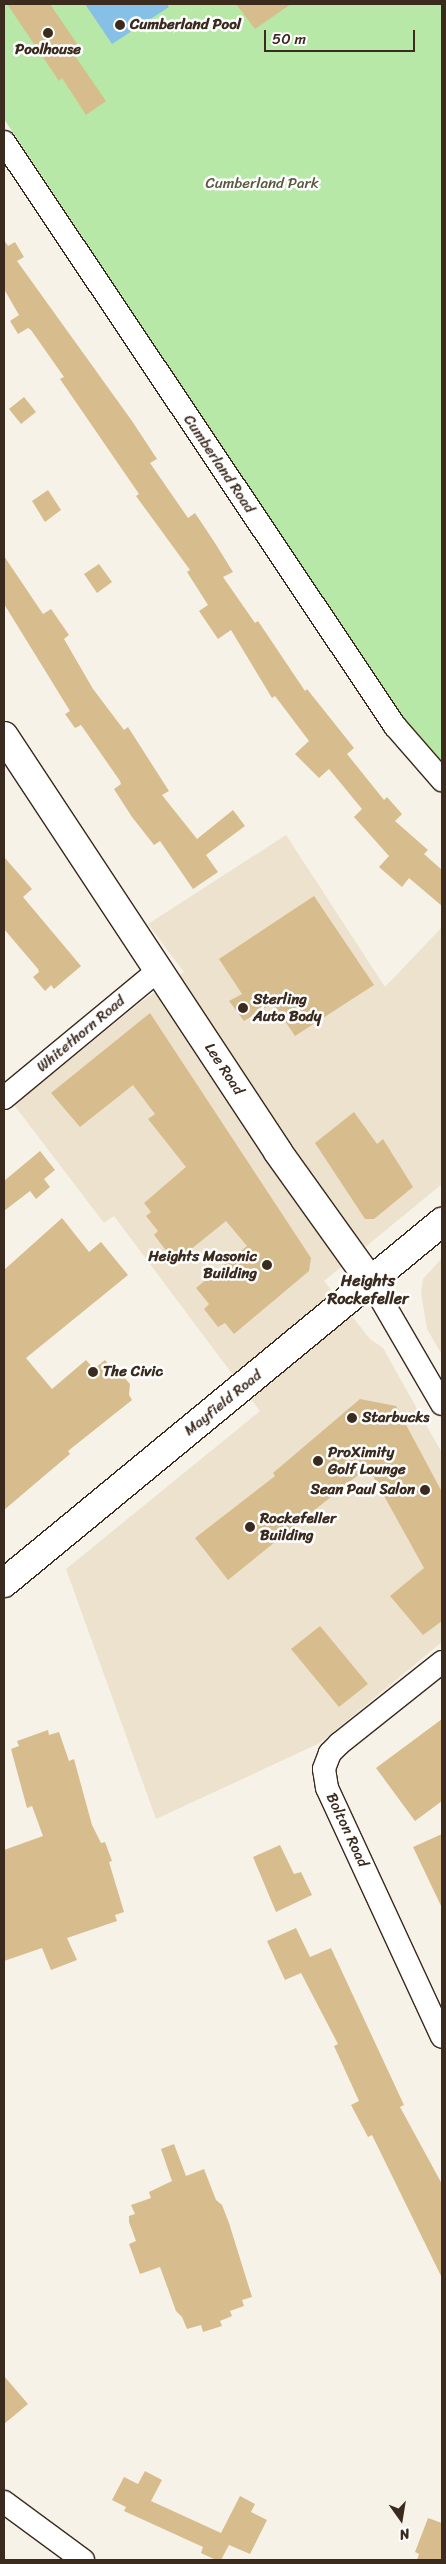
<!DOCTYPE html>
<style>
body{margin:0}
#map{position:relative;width:446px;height:2564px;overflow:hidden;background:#f7f2e8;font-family:Sriracha,sans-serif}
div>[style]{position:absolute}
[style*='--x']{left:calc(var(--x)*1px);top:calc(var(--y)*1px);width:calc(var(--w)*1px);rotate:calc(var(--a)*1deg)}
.built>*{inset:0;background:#ede2cd}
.green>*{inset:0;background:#b8e8a7}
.water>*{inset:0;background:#87c0e6}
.building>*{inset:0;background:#d7bd8d}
.roads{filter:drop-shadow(1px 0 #3b2a1e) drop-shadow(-1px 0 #3b2a1e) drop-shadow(0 1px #3b2a1e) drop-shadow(0 -1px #3b2a1e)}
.minor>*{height:22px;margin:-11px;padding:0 11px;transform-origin:11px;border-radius:11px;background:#fff}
.major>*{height:28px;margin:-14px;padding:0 14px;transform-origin:14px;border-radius:14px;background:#fff}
.dots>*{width:14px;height:14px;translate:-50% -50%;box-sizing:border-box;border:2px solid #fff;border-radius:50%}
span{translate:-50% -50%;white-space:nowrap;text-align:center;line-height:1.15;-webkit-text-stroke:5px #fff;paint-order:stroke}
.poi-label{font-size:15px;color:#3b2a1e;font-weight:700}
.left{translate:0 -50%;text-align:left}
.right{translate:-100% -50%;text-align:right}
.park-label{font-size:15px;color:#5a5a40}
.street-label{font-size:15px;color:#3b2a1e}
.neighbourhood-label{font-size:16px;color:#3b2a1e;font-weight:700}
.frame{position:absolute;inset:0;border:5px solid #3b2a1e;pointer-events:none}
.north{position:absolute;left:376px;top:2494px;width:50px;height:50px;-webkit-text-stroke:4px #fff;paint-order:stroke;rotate:167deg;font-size:14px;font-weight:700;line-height:20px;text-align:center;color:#3b2a1e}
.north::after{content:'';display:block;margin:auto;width:18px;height:22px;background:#3b2a1e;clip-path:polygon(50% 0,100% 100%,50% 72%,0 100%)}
.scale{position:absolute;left:264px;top:30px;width:151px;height:22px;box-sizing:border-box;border:2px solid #3b2a1e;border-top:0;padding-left:6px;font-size:15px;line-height:18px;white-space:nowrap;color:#3b2a1e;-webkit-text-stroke:4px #fff;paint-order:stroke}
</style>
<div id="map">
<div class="built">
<i style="clip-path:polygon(286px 835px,385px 987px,442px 927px,442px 1184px,324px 1281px,370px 1339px,383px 1348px,442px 1453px,442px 1642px,320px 1743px,156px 1819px,66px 1569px,260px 1411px,114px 1216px,104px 1223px,14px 1105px,141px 1002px,184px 972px,148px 924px)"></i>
<i style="clip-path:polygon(442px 1258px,442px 1355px,427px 1329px,421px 1293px,423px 1279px)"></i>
</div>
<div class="green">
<i style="clip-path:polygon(4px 4px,442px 4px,442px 765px,409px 728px,4px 119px)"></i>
</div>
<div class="water">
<i style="clip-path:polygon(85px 4px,167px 4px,169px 7px,112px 44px)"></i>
</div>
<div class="building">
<i style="clip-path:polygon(7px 4px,50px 4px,82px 51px,75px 56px,106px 101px,86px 115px,62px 78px,59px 81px)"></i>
<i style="clip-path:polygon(236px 4px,291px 4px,255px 29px)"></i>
<i style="clip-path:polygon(4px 240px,8px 246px,15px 242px,24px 257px,17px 261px,132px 421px,157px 459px,150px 463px,188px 518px,195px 513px,215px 543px,233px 572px,223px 577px,255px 623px,258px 621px,305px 691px,307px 689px,354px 748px,347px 754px,384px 800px,387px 797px,402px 814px,395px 821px,428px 850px,424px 854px,442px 870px,442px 906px,409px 878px,402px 887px,379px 867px,389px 856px,354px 817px,362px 809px,329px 769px,319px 778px,295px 754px,309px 741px,275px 696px,272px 698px,231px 630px,218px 639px,199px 611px,208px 605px,187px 572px,190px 570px,136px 496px,139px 494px,60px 379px,64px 377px,31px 330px,28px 328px,18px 334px,10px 321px,19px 315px,4px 289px)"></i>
<i style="clip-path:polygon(24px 397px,36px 412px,21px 424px,9px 409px)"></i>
<i style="clip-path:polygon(48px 490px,61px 510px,45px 522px,32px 501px)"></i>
<i style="clip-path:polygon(4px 556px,43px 614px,51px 609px,69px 635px,64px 639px,93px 689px,124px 730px,128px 727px,169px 791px,162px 795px,197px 839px,233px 810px,245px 826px,206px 855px,218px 872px,193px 889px,160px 841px,154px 845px,132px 817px,114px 789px,121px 784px,120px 781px,81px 725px,75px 728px,65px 714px,70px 711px,4px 604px)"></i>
<i style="clip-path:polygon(99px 564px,112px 582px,97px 593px,84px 574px)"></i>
<i style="clip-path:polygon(4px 857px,32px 889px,23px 897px,81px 966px,54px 989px,51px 985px,45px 991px,33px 977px,39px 972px,38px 969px,4px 929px)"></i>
<i style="clip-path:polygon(314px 896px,374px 985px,295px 1036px,273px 1003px,244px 1021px,229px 1001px,242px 994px,219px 959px)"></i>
<i style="clip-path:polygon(150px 1013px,311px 1258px,309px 1271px,234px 1334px,225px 1323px,218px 1327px,204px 1309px,209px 1304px,196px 1288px,247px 1246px,226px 1221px,175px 1262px,154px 1235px,158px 1231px,146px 1216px,151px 1212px,144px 1203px,186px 1167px,148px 1119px,155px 1114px,133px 1085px,80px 1127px,51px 1093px)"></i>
<i style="clip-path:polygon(354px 1112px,377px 1144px,383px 1139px,413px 1187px,374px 1219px,365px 1219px,315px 1143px)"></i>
<i style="clip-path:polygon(40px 1151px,55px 1170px,44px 1179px,50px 1187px,36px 1199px,30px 1191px,4px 1211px,4px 1181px)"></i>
<i style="clip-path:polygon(62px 1218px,89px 1252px,101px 1242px,128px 1275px,26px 1358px,52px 1389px,86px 1360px,94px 1369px,105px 1360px,116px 1375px,123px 1376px,130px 1384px,129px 1395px,132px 1400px,68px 1451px,70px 1454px,4px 1510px,4px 1270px)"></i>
<i style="clip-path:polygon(360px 1399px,396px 1406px,442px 1492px,442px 1621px,423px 1635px,390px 1596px,424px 1568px,368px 1467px,228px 1580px,195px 1538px,275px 1476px,273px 1473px)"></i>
<i style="clip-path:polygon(320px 1626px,368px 1684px,339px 1707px,291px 1649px)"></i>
<i style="clip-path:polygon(442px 1719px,442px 1801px,415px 1821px,376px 1768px)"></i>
<i style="clip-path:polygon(48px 1730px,49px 1735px,59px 1732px,69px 1761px,74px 1759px,92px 1825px,101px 1843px,105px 1842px,112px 1861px,109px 1862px,124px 1912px,115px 1915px,117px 1921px,67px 1938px,77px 1960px,51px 1970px,42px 1948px,4px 1961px,4px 1850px,43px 1836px,32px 1806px,27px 1808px,11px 1749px,19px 1746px,17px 1741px)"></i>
<i style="clip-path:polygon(442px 1834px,442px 1908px,413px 1847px)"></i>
<i style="clip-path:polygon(280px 1845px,294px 1874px,301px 1872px,312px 1895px,276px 1912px,253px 1857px)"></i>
<i style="clip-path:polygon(296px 1928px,310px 1957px,331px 1948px,404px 2105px,400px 2107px,442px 2184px,442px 2278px,372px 2135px,368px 2137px,351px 2105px,359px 2101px,334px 2046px,338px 2044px,301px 1973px,285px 1980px,267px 1941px)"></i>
<i style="clip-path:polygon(174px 2144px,186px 2176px,204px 2169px,216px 2200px,222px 2205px,229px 2223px,252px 2297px,242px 2300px,244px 2306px,230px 2311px,232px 2316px,220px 2321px,222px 2326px,203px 2332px,201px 2325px,187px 2329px,182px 2317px,176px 2311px,160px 2267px,140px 2274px,129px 2244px,136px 2241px,129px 2222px,129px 2216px,135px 2214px,131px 2205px,151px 2198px,149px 2192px,172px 2181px,161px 2149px)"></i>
<i style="clip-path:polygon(4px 2376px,28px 2404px,4px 2424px)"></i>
<i style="clip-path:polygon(145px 2471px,162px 2480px,151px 2501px,221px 2533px,240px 2496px,255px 2504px,251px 2512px,267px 2520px,250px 2554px,229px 2545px,221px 2560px,216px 2560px,201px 2553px,203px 2547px,124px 2511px,126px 2507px,112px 2500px,124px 2477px,138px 2484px)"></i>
<i style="clip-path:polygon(428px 2518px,442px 2523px,442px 2560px,417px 2560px,419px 2554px,415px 2552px)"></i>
</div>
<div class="roads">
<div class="minor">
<i style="--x:4;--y:142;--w:703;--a:56.2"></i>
<i style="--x:395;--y:726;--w:72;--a:49"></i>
<i style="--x:4;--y:1098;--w:201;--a:-39.6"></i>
<i style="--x:371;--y:1282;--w:141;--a:59.8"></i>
<i style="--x:442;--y:1662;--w:132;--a:141.5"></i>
<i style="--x:339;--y:1744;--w:13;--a:135"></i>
<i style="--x:330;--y:1753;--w:17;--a:111"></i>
<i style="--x:324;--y:1769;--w:19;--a:81"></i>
<i style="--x:327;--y:1788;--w:274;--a:65.2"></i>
<i style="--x:4;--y:2502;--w:98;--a:36.3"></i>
</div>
<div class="major">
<i style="--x:4;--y:736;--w:498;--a:56.6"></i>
<i style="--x:278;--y:1152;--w:160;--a:54.4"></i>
<i style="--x:4;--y:1583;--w:568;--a:-39.5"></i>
</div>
</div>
<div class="dots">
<i style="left:120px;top:25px;background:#3b2a1e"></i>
<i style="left:48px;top:33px;background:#3b2a1e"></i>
<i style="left:243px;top:1008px;background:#3b2a1e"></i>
<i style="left:267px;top:1265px;background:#3b2a1e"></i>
<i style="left:93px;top:1372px;background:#3b2a1e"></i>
<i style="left:352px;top:1418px;background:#3b2a1e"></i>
<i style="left:318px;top:1461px;background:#3b2a1e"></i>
<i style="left:425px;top:1490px;background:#3b2a1e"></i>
<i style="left:250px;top:1527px;background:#3b2a1e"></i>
</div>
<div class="poi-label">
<span class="left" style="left:130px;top:25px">Cumberland Pool</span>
<span style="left:48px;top:50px">Poolhouse</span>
<span class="left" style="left:253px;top:1008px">Sterling<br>Auto Body</span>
<span class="right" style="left:257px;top:1265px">Heights Masonic<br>Building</span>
<span class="left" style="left:103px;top:1372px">The Civic</span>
<span class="left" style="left:362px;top:1418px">Starbucks</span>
<span class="left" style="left:328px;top:1461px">ProXimity<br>Golf Lounge</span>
<span class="right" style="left:415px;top:1490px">Sean Paul Salon</span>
<span class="left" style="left:260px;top:1527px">Rockefeller<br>Building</span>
</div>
<div class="park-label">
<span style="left:262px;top:184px">Cumberland Park</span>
</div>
<div class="street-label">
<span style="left:219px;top:464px;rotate:56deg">Cumberland Road</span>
<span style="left:81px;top:1034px;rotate:-40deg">Whitethorn Road</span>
<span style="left:224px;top:1069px;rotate:57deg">Lee Road</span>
<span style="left:223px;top:1403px;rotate:-39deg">Mayfield Road</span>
<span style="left:347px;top:1830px;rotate:65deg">Bolton Road</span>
</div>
<div class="neighbourhood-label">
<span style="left:368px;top:1290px">Heights<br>Rockefeller</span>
</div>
<div class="frame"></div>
<div class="north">N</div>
<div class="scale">50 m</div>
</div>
